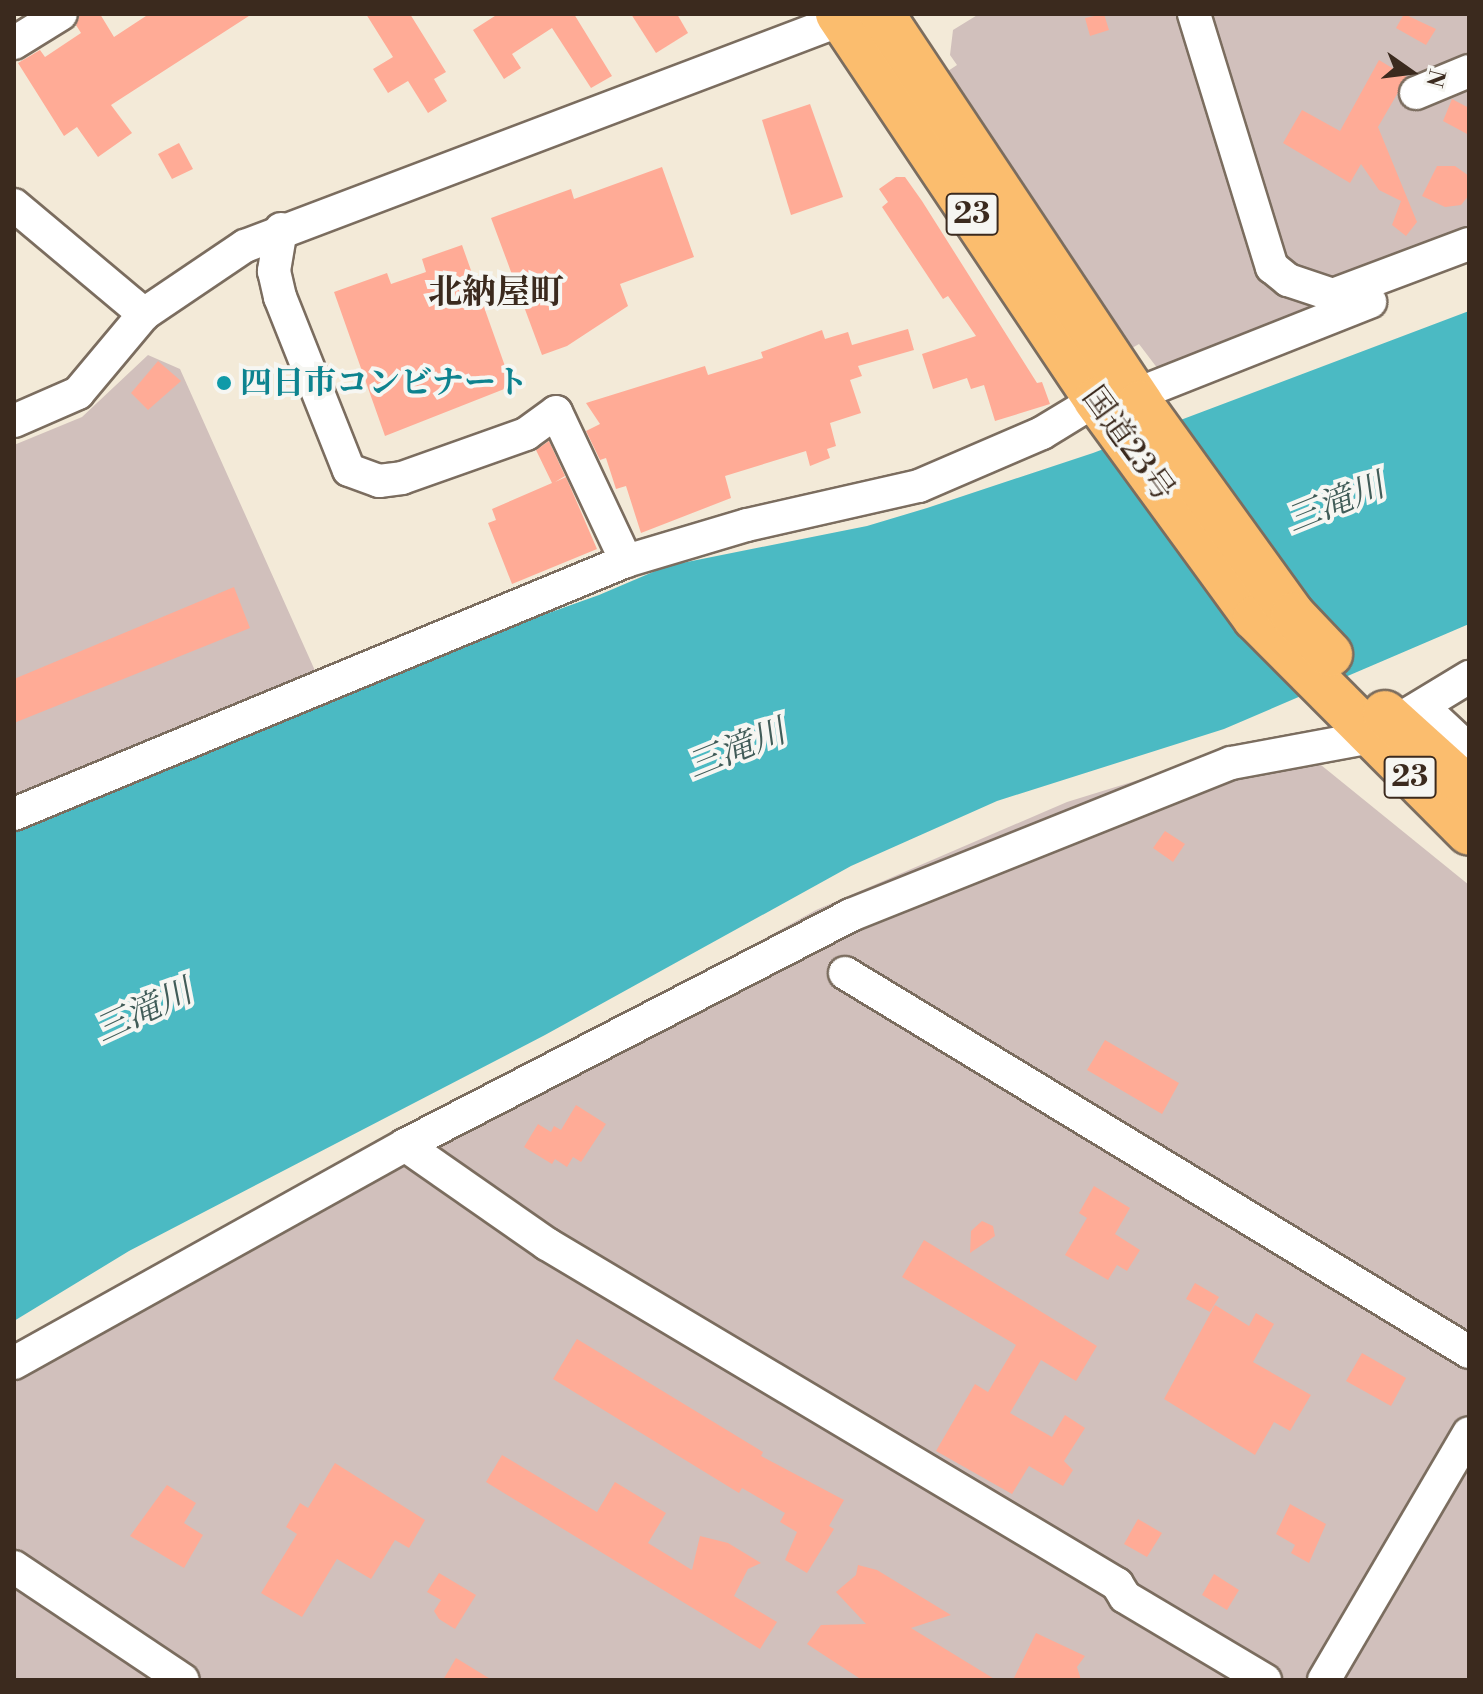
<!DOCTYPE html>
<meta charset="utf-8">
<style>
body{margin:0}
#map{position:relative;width:1483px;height:1694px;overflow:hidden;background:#f3ead8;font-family:"Libre Bodoni","Noto Serif JP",serif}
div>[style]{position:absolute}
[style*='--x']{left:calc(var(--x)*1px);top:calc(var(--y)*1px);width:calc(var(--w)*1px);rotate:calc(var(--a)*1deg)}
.industrial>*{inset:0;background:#d1c0bc}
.water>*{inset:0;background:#4bbac3}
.building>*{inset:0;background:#ffab96}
.roads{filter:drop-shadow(2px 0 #7b6d5f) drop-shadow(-2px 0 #7b6d5f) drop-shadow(0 2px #7b6d5f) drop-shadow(0 -2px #7b6d5f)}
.minor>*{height:32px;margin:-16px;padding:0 16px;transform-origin:16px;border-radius:16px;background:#fff}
.highway>*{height:44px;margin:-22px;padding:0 22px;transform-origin:22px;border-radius:22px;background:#fbbd6e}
.dots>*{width:22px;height:22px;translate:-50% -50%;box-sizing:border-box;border:4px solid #f6f6f2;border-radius:50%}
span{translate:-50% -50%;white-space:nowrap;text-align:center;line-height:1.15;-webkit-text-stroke:8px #f6f6f2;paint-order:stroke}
.shield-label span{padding:2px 6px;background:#f6f6f2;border:2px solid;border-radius:6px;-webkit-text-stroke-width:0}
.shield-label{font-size:30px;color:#3b2a1e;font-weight:700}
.culture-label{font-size:32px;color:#0d838f;font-weight:700}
.left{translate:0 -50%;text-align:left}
.street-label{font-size:32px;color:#3b2a1e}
.neighbourhood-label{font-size:34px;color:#3b2a1e;font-weight:700}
.water-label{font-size:34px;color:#415c58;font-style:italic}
.frame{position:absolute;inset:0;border:16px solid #3b2a1e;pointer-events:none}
.north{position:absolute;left:1371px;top:32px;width:80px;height:80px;-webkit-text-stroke:6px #f6f6f2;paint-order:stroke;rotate:104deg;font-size:22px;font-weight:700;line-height:32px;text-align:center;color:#3b2a1e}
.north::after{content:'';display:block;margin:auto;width:28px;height:36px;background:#3b2a1e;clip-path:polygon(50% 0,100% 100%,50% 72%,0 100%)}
</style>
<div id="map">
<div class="industrial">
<i style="clip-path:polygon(979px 14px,1469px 14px,1469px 256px,1161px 373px,1139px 344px,1132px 348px,948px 71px,957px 65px,950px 55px,953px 30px)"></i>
<i style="clip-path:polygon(148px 355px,180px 369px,325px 693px,14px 829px,14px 445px,82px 417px)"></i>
<i style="clip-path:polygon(1284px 735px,1469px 885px,1469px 1680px,14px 1680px,14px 1354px,816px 910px,1067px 802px)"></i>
</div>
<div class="water">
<i style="clip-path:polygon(1469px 311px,1469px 624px,1224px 729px,997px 801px,851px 866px,545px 1035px,129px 1251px,14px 1321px,14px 829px,325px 693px,599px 595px,667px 566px,867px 526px,927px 508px,1093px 453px)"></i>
</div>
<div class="building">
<i style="clip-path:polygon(80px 14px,100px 14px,114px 37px,149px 14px,252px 14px,111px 105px,132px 133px,98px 157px,77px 127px,64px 136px,18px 63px,40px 50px,45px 57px,81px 33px,76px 25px)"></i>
<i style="clip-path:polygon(366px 14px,410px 14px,446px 72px,434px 79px,447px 101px,428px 113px,408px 81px,388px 93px,373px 69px,393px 57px)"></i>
<i style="clip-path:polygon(498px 14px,574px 14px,612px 76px,591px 88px,552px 28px,512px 54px,521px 68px,504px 79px,473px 30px)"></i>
<i style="clip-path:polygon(631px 14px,677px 14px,688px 33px,656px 53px)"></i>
<i style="clip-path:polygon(1104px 14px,1109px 30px,1090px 36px,1085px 18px)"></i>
<i style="clip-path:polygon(1404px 14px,1436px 29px,1426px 45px,1396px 28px)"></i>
<i style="clip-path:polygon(1379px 60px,1407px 77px,1378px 127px,1417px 222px,1406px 236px,1392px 225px,1401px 201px,1379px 190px,1361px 164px,1350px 183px,1283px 143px,1302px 110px,1340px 131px)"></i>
<i style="clip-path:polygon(1452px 99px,1469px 108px,1469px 135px,1443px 121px)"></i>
<i style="clip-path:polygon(810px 104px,843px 197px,791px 215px,762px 120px)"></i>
<i style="clip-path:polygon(179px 143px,193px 169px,172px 179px,158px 154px)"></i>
<i style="clip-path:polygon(1437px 166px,1455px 166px,1469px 176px,1469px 195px,1461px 205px,1445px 207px,1422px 196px)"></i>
<i style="clip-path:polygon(662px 167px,694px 257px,620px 284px,628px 306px,567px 346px,542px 355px,491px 218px,571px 189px,574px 199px)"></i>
<i style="clip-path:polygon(896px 177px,905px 177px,922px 201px,1037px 383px,1042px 382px,1050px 404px,995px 421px,984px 385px,971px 389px,967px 378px,933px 389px,922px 354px,976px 336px,948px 296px,943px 299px,882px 207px,888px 202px,879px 189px)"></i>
<i style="clip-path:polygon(462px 245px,512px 386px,385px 436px,334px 292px,387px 273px,391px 284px,426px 272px,422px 259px)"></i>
<i style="clip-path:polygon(908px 329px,914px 350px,858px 366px,862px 376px,850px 380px,861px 413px,830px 423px,836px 446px,827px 449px,830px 458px,810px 466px,806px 451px,725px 476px,731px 498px,641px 533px,626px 486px,616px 489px,606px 458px,600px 460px,586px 431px,600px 424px,586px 403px,705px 366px,708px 375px,763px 358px,761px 352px,822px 330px,825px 339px,848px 332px,852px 345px)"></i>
<i style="clip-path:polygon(158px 361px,181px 381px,148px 410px,131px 393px)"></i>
<i style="clip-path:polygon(549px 441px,565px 476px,555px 482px,566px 477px,597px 549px,512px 584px,488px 523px,496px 520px,492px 509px,552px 483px,536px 450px)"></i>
<i style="clip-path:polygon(234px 587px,250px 628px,14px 723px,14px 679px)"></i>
<i style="clip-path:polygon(1165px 831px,1185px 844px,1173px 862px,1153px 848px)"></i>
<i style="clip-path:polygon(1105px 1040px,1179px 1083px,1162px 1114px,1087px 1070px)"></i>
<i style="clip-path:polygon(576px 1105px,606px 1124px,581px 1162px,573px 1157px,567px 1167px,555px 1159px,552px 1164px,524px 1147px,538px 1124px,551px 1132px,554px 1126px,561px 1130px)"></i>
<i style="clip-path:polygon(1094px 1186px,1130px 1208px,1115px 1234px,1140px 1250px,1127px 1271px,1117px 1265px,1108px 1280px,1065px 1255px,1087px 1218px,1079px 1213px)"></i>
<i style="clip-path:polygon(982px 1221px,993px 1226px,995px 1236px,970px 1253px,971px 1231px)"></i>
<i style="clip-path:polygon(924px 1240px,1097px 1346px,1076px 1381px,1041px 1360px,1010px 1413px,1052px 1437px,1065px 1415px,1085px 1428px,1064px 1461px,1073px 1470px,1063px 1486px,1029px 1466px,1012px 1494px,936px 1451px,975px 1384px,988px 1392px,1016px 1345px,902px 1277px)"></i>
<i style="clip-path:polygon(1195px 1283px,1219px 1297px,1210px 1312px,1186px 1299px)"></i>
<i style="clip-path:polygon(1215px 1305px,1249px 1326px,1256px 1313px,1274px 1324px,1253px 1362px,1311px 1395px,1290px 1431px,1274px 1422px,1255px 1455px,1164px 1399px)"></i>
<i style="clip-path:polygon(577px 1339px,763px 1452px,761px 1456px,844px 1500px,829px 1526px,834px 1529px,807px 1573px,785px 1560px,797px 1532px,780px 1522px,785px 1513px,742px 1488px,739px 1493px,553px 1379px)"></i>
<i style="clip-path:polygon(1362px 1353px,1406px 1378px,1391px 1406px,1346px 1381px)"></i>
<i style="clip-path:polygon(502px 1455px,597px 1512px,615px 1482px,666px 1513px,648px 1543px,692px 1570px,700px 1536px,728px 1543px,761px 1563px,748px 1569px,734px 1596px,777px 1622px,760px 1649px,486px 1482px)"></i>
<i style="clip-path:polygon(335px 1463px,425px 1520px,409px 1548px,395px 1540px,371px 1579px,337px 1559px,302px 1617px,261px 1593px,297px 1534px,286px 1527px,300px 1503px,308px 1508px)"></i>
<i style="clip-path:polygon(167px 1485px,196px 1503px,184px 1523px,203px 1535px,184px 1568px,130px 1536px)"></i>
<i style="clip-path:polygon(1290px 1504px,1326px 1524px,1309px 1563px,1291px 1553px,1295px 1545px,1276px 1534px)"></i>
<i style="clip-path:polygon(1138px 1519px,1162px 1533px,1147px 1557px,1124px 1544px)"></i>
<i style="clip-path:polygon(858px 1565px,877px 1570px,951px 1615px,911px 1628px,996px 1680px,862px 1680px,807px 1644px,821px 1625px,866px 1624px,836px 1592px,856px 1575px)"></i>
<i style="clip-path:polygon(439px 1573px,476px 1595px,455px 1629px,439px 1619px,434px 1611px,441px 1600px,427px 1592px)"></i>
<i style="clip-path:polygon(1214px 1574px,1239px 1590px,1227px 1610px,1202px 1595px)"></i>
<i style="clip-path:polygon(1036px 1633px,1085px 1656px,1077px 1667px,1081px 1680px,1013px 1680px)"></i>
<i style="clip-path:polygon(456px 1658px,492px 1680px,443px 1680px)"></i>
</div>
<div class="roads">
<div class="minor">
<i style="--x:1194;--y:14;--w:265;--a:72.9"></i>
<i style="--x:1272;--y:267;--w:21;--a:39"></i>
<i style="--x:1288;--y:280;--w:47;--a:18.4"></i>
<i style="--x:1333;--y:295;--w:145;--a:-20.6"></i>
<i style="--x:14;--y:43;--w:55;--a:-31.7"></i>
<i style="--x:1416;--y:93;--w:57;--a:-22.5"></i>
<i style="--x:14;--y:205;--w:170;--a:40"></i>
<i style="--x:281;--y:229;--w:43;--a:99.5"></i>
<i style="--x:274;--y:271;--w:27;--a:77"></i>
<i style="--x:280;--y:297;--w:186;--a:68.3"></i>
<i style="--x:349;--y:470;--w:32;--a:20"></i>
<i style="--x:379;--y:481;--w:23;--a:-7"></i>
<i style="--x:402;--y:478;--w:132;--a:-19.5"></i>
<i style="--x:526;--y:434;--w:37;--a:-36"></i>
<i style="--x:556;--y:412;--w:165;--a:64.8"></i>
<i style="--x:1135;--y:395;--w:253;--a:-21.6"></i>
<i style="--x:14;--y:421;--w:70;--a:-23.6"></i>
<i style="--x:78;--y:393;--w:103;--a:-50.1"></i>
<i style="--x:144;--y:314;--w:122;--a:-34"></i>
<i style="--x:245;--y:246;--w:637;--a:-20.77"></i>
<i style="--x:841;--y:20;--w:20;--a:3"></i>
<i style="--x:1423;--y:707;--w:63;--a:43.1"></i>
<i style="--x:1395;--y:722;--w:87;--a:-31.3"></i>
<i style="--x:14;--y:814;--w:662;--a:-22.46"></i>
<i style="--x:626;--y:561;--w:126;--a:-16.6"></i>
<i style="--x:747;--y:525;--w:176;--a:-12.8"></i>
<i style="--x:919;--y:486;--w:134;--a:-23.3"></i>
<i style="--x:1042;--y:433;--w:63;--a:-31.4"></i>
<i style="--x:845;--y:973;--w:730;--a:31.27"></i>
<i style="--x:405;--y:1145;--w:173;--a:34.9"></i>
<i style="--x:547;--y:1244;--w:664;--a:30.82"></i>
<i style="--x:1117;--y:1584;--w:15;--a:58"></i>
<i style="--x:1125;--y:1597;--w:163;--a:30.7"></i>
<i style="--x:14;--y:1363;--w:448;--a:-29.1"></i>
<i style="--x:405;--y:1145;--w:502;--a:-27.28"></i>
<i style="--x:851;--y:915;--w:409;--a:-21.8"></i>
<i style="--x:1231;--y:763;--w:142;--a:-10.5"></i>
<i style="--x:14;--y:1567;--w:203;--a:33.8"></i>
<i style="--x:1324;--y:1680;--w:286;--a:-59.6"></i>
</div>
<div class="highway">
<i style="--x:838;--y:14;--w:464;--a:56.2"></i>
<i style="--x:1096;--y:400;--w:270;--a:53.9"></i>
<i style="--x:1255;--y:618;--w:303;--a:45.1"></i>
<i style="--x:882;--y:14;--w:467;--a:56.4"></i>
<i style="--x:1140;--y:403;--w:261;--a:54.2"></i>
<i style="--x:1293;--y:615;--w:54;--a:46.5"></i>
<i style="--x:1385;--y:713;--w:113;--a:42.1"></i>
</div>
</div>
<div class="dots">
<i style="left:224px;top:383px;background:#0f9aa8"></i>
</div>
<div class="shield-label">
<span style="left:972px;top:214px">23</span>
<span style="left:1410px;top:777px">23</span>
</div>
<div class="culture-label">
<span class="left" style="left:240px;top:383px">四日市コンビナート</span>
</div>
<div class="street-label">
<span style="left:1128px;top:444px;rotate:54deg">国道23号</span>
</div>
<div class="neighbourhood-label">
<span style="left:496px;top:294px">北納屋町</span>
</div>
<div class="water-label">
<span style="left:1336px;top:504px;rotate:-22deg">三滝川</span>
<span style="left:737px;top:750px;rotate:-22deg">三滝川</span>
<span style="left:144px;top:1012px;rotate:-25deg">三滝川</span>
</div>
<div class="frame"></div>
<div class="north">N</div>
</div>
